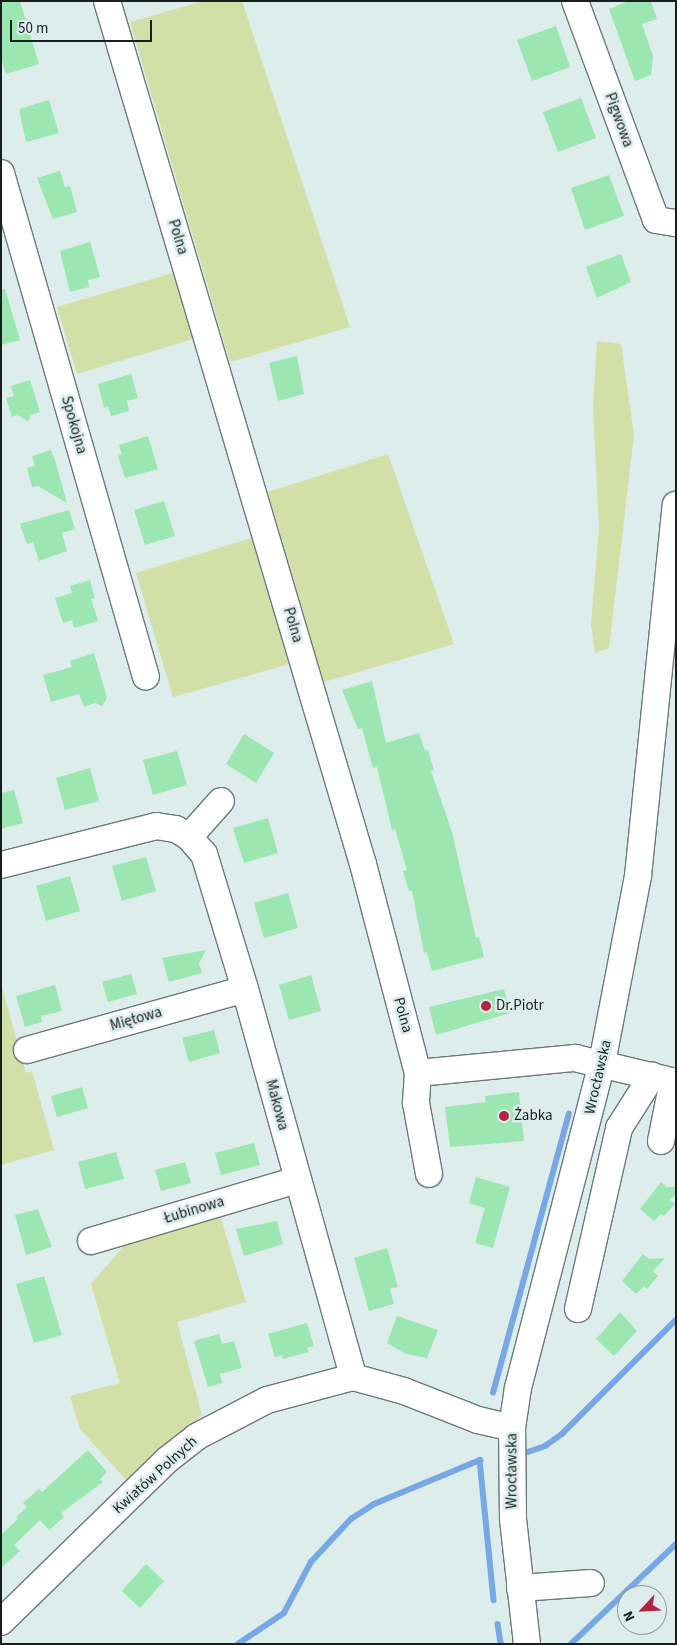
<!DOCTYPE html>
<meta charset="utf-8">
<style>
body{margin:0}
#map{position:relative;width:677px;height:1645px;overflow:hidden;background:#dcedeb;font-family:"Source Sans 3",sans-serif}
div>[style]{position:absolute}
[style*='--x']{left:calc(var(--x)*1px);top:calc(var(--y)*1px);width:calc(var(--w)*1px);rotate:calc(var(--a)*1deg)}
.green>*{inset:0;background:#d2dfa6}
.stream>*{height:5.5px;margin:-2.75px;padding:0 2.75px;transform-origin:2.75px;border-radius:2.75px;background:#78a7e6}
.building>*{inset:0;background:#9be6b1}
.roads{filter:drop-shadow(1px 0 #6b7a79) drop-shadow(-1px 0 #6b7a79) drop-shadow(0 1px #6b7a79) drop-shadow(0 -1px #6b7a79)}
.minor>*{height:26px;margin:-13px;padding:0 13px;transform-origin:13px;border-radius:13px;background:#fff}
.dots>*{width:14px;height:14px;translate:-50% -50%;box-sizing:border-box;border:2px solid #dcedeb;border-radius:50%}
span{translate:-50% -50%;white-space:nowrap;text-align:center;line-height:1.15;-webkit-text-stroke:5px #dcedeb;paint-order:stroke}
.street-label{font-size:15px;color:#191f1f}
.poi-label{font-size:15px;color:#191f1f}
.left{translate:0 -50%;text-align:left}
.frame{position:absolute;inset:0;border:2px solid #191f1f;pointer-events:none}
.north{position:absolute;left:617px;top:1585px;width:50px;height:50px;box-sizing:border-box;background:#dcedeb;border:1px solid #8e9b99;border-radius:50%;rotate:245deg;font-size:14px;font-weight:700;line-height:20px;text-align:center;color:#191f1f}
.north::after{content:'';display:block;margin:auto;width:18px;height:22px;background:#b52343;clip-path:polygon(50% 0,100% 100%,50% 72%,0 100%)}
.scale{position:absolute;left:10px;top:20px;width:142px;height:22px;box-sizing:border-box;border:2px solid #191f1f;border-top:0;padding-left:6px;font-size:15px;line-height:18px;white-space:nowrap;color:#191f1f;-webkit-text-stroke:4px #dcedeb;paint-order:stroke}
</style>
<div id="map">
<div class="green">
<i style="clip-path:polygon(204px 1px,242px 1px,350px 327px,230px 362px,130px 22px)"></i>
<i style="clip-path:polygon(173px 273px,193px 339px,77px 374px,57px 307px)"></i>
<i style="clip-path:polygon(597px 341px,621px 344px,634px 435px,609px 648px,595px 653px,591px 624px,599px 529px,593px 407px)"></i>
<i style="clip-path:polygon(388px 454px,454px 644px,324px 682px,268px 492px)"></i>
<i style="clip-path:polygon(252px 538px,289px 664px,173px 697px,136px 573px)"></i>
<i style="clip-path:polygon(1px 984px,26px 1073px,32px 1071px,54px 1150px,1px 1165px)"></i>
<i style="clip-path:polygon(220px 1215px,246px 1302px,177px 1322px,202px 1415px,128px 1482px,80px 1429px,70px 1396px,120px 1383px,91px 1284px,128px 1241px)"></i>
</div>
<div class="stream">
<i style="--x:493;--y:1393;--w:289;--a:-74.8"></i>
<i style="--x:528;--y:1452;--w:18;--a:-19"></i>
<i style="--x:545;--y:1446;--w:21;--a:-35"></i>
<i style="--x:562;--y:1434;--w:161;--a:-45"></i>
<i style="--x:498;--y:1624;--w:20;--a:81"></i>
<i style="--x:238;--y:1644;--w:55;--a:-34"></i>
<i style="--x:284;--y:1613;--w:58;--a:-62.1"></i>
<i style="--x:311;--y:1562;--w:59;--a:-47.1"></i>
<i style="--x:351;--y:1519;--w:27;--a:-33"></i>
<i style="--x:374;--y:1504;--w:115;--a:-22.5"></i>
<i style="--x:480;--y:1460;--w:141;--a:84.3"></i>
<i style="--x:571;--y:1644;--w:145;--a:-43.6"></i>
</div>
<div class="building">
<i style="clip-path:polygon(1px 1px,20px 1px,39px 64px,6px 74px,1px 58px)"></i>
<i style="clip-path:polygon(629px 1px,651px 1px,657px 19px,642px 24px,653px 56px,651px 75px,635px 81px,609px 9px)"></i>
<i style="clip-path:polygon(556px 26px,570px 67px,532px 81px,517px 40px)"></i>
<i style="clip-path:polygon(581px 98px,596px 138px,558px 152px,543px 112px)"></i>
<i style="clip-path:polygon(49px 100px,59px 133px,26px 142px,19px 109px)"></i>
<i style="clip-path:polygon(60px 171px,65px 187px,70px 186px,77px 212px,53px 219px,37px 178px)"></i>
<i style="clip-path:polygon(609px 175px,624px 216px,585px 230px,571px 188px)"></i>
<i style="clip-path:polygon(90px 242px,100px 277px,88px 280px,89px 287px,70px 292px,60px 251px)"></i>
<i style="clip-path:polygon(621px 254px,631px 282px,597px 298px,586px 267px)"></i>
<i style="clip-path:polygon(5px 289px,20px 340px,1px 345px,1px 290px)"></i>
<i style="clip-path:polygon(297px 356px,304px 394px,278px 401px,269px 363px)"></i>
<i style="clip-path:polygon(131px 374px,138px 398px,127px 401px,129px 411px,111px 416px,108px 407px,104px 408px,98px 384px)"></i>
<i style="clip-path:polygon(30px 380px,40px 412px,31px 415px,28px 421px,17px 415px,12px 417px,6px 398px,14px 396px,11px 386px)"></i>
<i style="clip-path:polygon(148px 436px,158px 469px,125px 478px,118px 456px,122px 454px,119px 445px)"></i>
<i style="clip-path:polygon(51px 450px,55px 460px,67px 503px,38px 486px,32px 487px,27px 468px,35px 466px,32px 456px)"></i>
<i style="clip-path:polygon(164px 501px,175px 536px,145px 545px,134px 510px)"></i>
<i style="clip-path:polygon(69px 510px,75px 529px,62px 533px,67px 551px,39px 561px,33px 542px,27px 544px,20px 524px)"></i>
<i style="clip-path:polygon(90px 580px,95px 598px,91px 599px,98px 621px,74px 628px,72px 620px,63px 623px,55px 598px,72px 593px,70px 586px)"></i>
<i style="clip-path:polygon(94px 653px,107px 698px,102px 706px,95px 703px,84px 707px,79px 694px,51px 702px,43px 675px,72px 667px,70px 661px)"></i>
<i style="clip-path:polygon(372px 681px,386px 743px,419px 733px,425px 751px,428px 750px,434px 770px,431px 771px,452px 832px,476px 938px,479px 937px,484px 957px,432px 971px,427px 952px,424px 953px,412px 891px,409px 891px,403px 871px,407px 870px,395px 829px,392px 830px,377px 767px,373px 768px,362px 728px,358px 729px,342px 690px)"></i>
<i style="clip-path:polygon(244px 734px,274px 753px,256px 783px,226px 764px)"></i>
<i style="clip-path:polygon(177px 751px,187px 785px,153px 795px,143px 760px)"></i>
<i style="clip-path:polygon(90px 768px,99px 801px,65px 810px,56px 778px)"></i>
<i style="clip-path:polygon(14px 790px,23px 823px,1px 829px,1px 793px)"></i>
<i style="clip-path:polygon(268px 818px,278px 853px,244px 863px,233px 828px)"></i>
<i style="clip-path:polygon(146px 857px,156px 891px,122px 901px,112px 866px)"></i>
<i style="clip-path:polygon(70px 876px,80px 911px,46px 921px,36px 886px)"></i>
<i style="clip-path:polygon(288px 893px,298px 928px,264px 938px,254px 903px)"></i>
<i style="clip-path:polygon(206px 950px,199px 963px,202px 973px,169px 982px,162px 958px)"></i>
<i style="clip-path:polygon(131px 974px,137px 994px,108px 1002px,102px 982px)"></i>
<i style="clip-path:polygon(311px 975px,321px 1011px,289px 1020px,279px 985px)"></i>
<i style="clip-path:polygon(55px 985px,62px 1011px,41px 1016px,42px 1022px,25px 1027px,16px 996px)"></i>
<i style="clip-path:polygon(504px 989px,510px 1013px,436px 1035px,429px 1007px)"></i>
<i style="clip-path:polygon(214px 1030px,220px 1053px,189px 1062px,182px 1038px)"></i>
<i style="clip-path:polygon(82px 1087px,88px 1108px,57px 1117px,51px 1096px)"></i>
<i style="clip-path:polygon(519px 1092px,524px 1141px,450px 1147px,445px 1107px,486px 1102px,485px 1096px)"></i>
<i style="clip-path:polygon(254px 1143px,260px 1165px,221px 1175px,215px 1153px)"></i>
<i style="clip-path:polygon(116px 1152px,124px 1179px,85px 1189px,78px 1162px)"></i>
<i style="clip-path:polygon(185px 1162px,191px 1183px,161px 1191px,155px 1170px)"></i>
<i style="clip-path:polygon(476px 1177px,510px 1187px,493px 1248px,475px 1243px,485px 1208px,469px 1203px)"></i>
<i style="clip-path:polygon(661px 1182px,666px 1187px,676px 1187px,676px 1194px,670px 1200px,675px 1204px,664px 1216px,661px 1214px,654px 1221px,640px 1209px)"></i>
<i style="clip-path:polygon(38px 1209px,52px 1247px,26px 1255px,15px 1215px)"></i>
<i style="clip-path:polygon(277px 1221px,283px 1244px,244px 1256px,236px 1229px)"></i>
<i style="clip-path:polygon(387px 1248px,398px 1287px,390px 1289px,394px 1304px,369px 1311px,354px 1258px)"></i>
<i style="clip-path:polygon(643px 1254px,649px 1259px,665px 1258px,653px 1271px,658px 1276px,647px 1289px,644px 1286px,636px 1294px,622px 1281px)"></i>
<i style="clip-path:polygon(44px 1276px,62px 1335px,34px 1343px,16px 1284px)"></i>
<i style="clip-path:polygon(620px 1312px,637px 1331px,614px 1356px,596px 1339px)"></i>
<i style="clip-path:polygon(397px 1316px,438px 1330px,427px 1358px,406px 1354px,387px 1343px)"></i>
<i style="clip-path:polygon(307px 1323px,314px 1346px,307px 1348px,309px 1352px,283px 1359px,282px 1355px,275px 1357px,268px 1334px)"></i>
<i style="clip-path:polygon(219px 1334px,222px 1344px,234px 1341px,242px 1368px,220px 1374px,222px 1383px,208px 1387px,194px 1341px)"></i>
<i style="clip-path:polygon(88px 1450px,107px 1472px,100px 1479px,103px 1482px,61px 1513px,64px 1517px,49px 1530px,40px 1520px,14px 1545px,20px 1551px,1px 1568px,1px 1531px,3px 1533px,18px 1519px,16px 1517px,27px 1507px,23px 1503px,39px 1489px,42px 1492px)"></i>
<i style="clip-path:polygon(146px 1564px,164px 1581px,140px 1608px,122px 1591px)"></i>
</div>
<div class="roads">
<div class="minor">
<i style="--x:107;--y:1;--w:900;--a:73.48"></i>
<i style="--x:363;--y:864;--w:216;--a:75.3"></i>
<i style="--x:418;--y:1073;--w:158;--a:-5.5"></i>
<i style="--x:575;--y:1058;--w:104;--a:13.4"></i>
<i style="--x:575;--y:1;--w:233;--a:69.7"></i>
<i style="--x:656;--y:220;--w:20;--a:9"></i>
<i style="--x:1;--y:173;--w:524;--a:73.95"></i>
<i style="--x:189;--y:837;--w:48;--a:-48.4"></i>
<i style="--x:1;--y:865;--w:160;--a:-14.1"></i>
<i style="--x:156;--y:826;--w:20;--a:9"></i>
<i style="--x:176;--y:829;--w:15;--a:32"></i>
<i style="--x:189;--y:837;--w:23;--a:49"></i>
<i style="--x:204;--y:854;--w:141;--a:73.1"></i>
<i style="--x:245;--y:989;--w:403;--a:74.4"></i>
<i style="--x:27;--y:1050;--w:226;--a:-15.6"></i>
<i style="--x:418;--y:1073;--w:30;--a:94"></i>
<i style="--x:416;--y:1103;--w:72;--a:79.6"></i>
<i style="--x:661;--y:1141;--w:61;--a:-78.7"></i>
<i style="--x:91;--y:1241;--w:215;--a:-16.5"></i>
<i style="--x:578;--y:1309;--w:186;--a:-77.2"></i>
<i style="--x:619;--y:1128;--w:62;--a:-57.6"></i>
<i style="--x:520;--y:1588;--w:71;--a:-4"></i>
<i style="--x:1;--y:1622;--w:232;--a:-44.3"></i>
<i style="--x:167;--y:1460;--w:37;--a:-38"></i>
<i style="--x:196;--y:1437;--w:80;--a:-27.5"></i>
<i style="--x:267;--y:1400;--w:89;--a:-15"></i>
<i style="--x:353;--y:1377;--w:53;--a:15.4"></i>
<i style="--x:404;--y:1391;--w:79;--a:21.4"></i>
<i style="--x:478;--y:1420;--w:35;--a:13"></i>
<i style="--x:527;--y:1644;--w:126;--a:-96.4"></i>
<i style="--x:513;--y:1519;--w:91;--a:-90.6"></i>
<i style="--x:512;--y:1428;--w:40;--a:-81.5"></i>
<i style="--x:518;--y:1388;--w:336;--a:-75.5"></i>
<i style="--x:602;--y:1063;--w:190;--a:-79.1"></i>
<i style="--x:638;--y:876;--w:373;--a:-84.2"></i>
</div>
</div>
<div class="dots">
<i style="left:486px;top:1006px;background:#b52343"></i>
<i style="left:504px;top:1116px;background:#b52343"></i>
</div>
<div class="street-label">
<span style="left:619px;top:120px;rotate:70deg">Pigwowa</span>
<span style="left:178px;top:237px;rotate:73deg">Polna</span>
<span style="left:74px;top:425px;rotate:74deg">Spokojna</span>
<span style="left:293px;top:625px;rotate:74deg">Polna</span>
<span style="left:403px;top:1015px;rotate:75deg">Polna</span>
<span style="left:136px;top:1019px;rotate:-16deg">Miętowa</span>
<span style="left:598px;top:1077px;rotate:-77deg">Wrocławska</span>
<span style="left:277px;top:1105px;rotate:75deg">Makowa</span>
<span style="left:194px;top:1210px;rotate:-17deg">Łubinowa</span>
<span style="left:512px;top:1471px;rotate:-90deg">Wrocławska</span>
<span style="left:155px;top:1475px;rotate:-42deg">Kwiatów Polnych</span>
</div>
<div class="poi-label">
<span class="left" style="left:496px;top:1006px">Dr.Piotr</span>
<span class="left" style="left:514px;top:1116px">Żabka</span>
</div>
<div class="frame"></div>
<div class="north">N</div>
<div class="scale">50 m</div>
</div>
